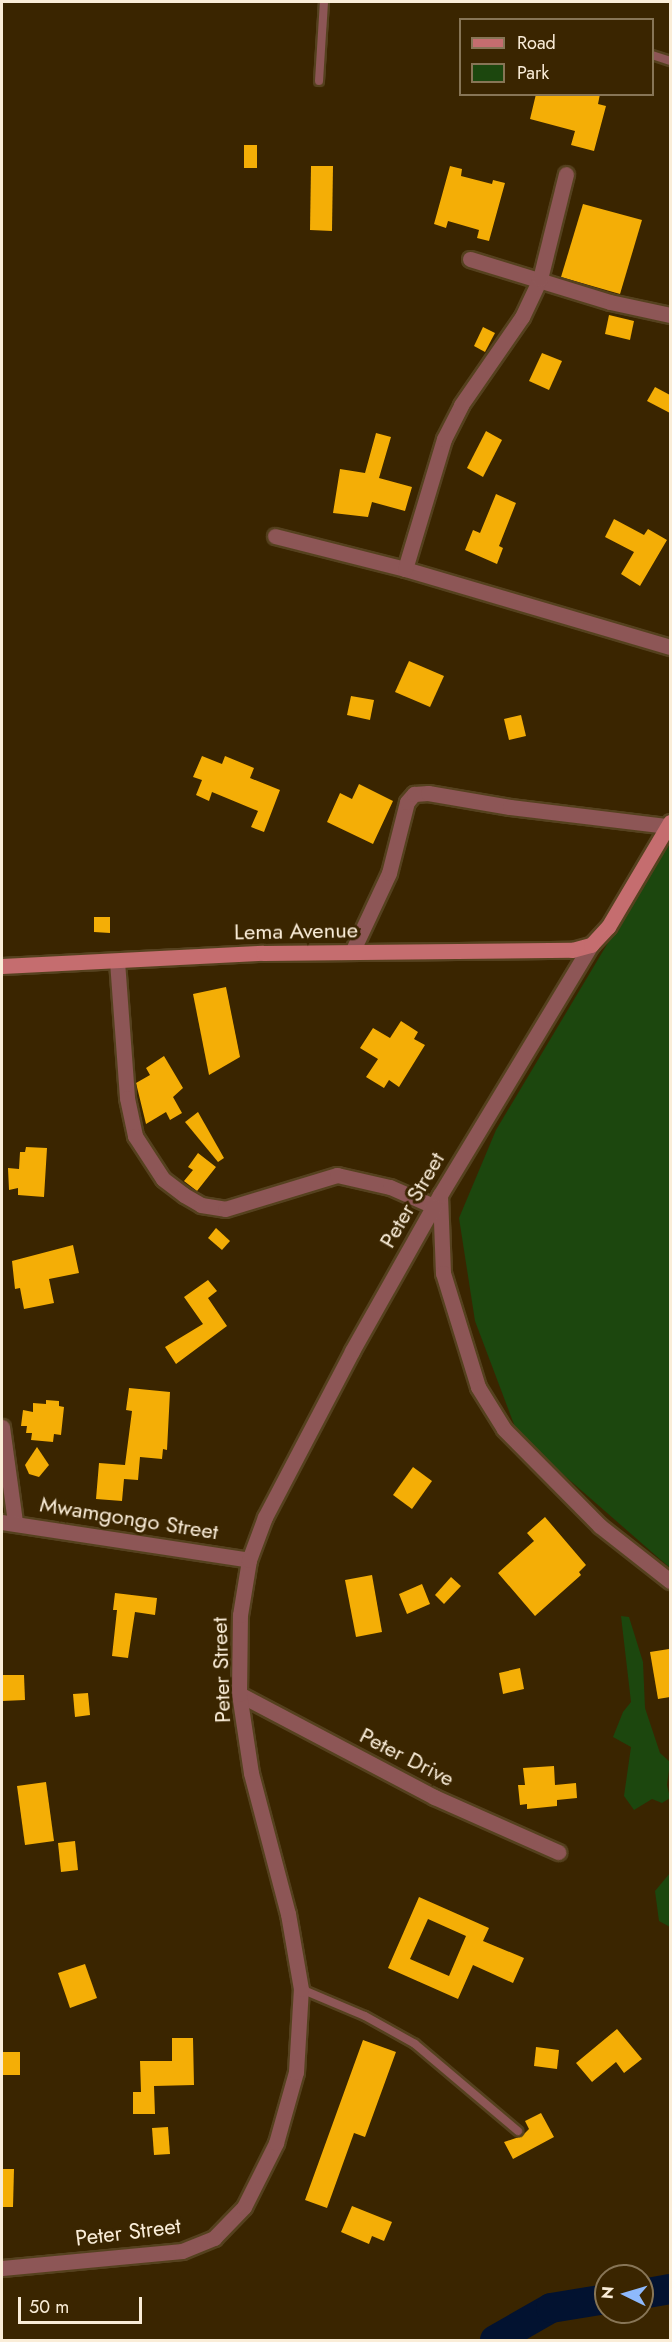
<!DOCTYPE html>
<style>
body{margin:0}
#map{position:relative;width:672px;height:2342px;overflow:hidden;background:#3a2500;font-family:Jost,sans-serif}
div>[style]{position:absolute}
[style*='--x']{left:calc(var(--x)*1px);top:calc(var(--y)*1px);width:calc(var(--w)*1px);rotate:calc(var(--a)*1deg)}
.green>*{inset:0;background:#1c470e}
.river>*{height:30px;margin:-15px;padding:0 15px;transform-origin:15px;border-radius:15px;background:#021230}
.building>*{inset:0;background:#f4ae06}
.roads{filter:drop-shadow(2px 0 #55411e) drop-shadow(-2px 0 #55411e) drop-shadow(0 2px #55411e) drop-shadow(0 -2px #55411e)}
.service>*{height:8px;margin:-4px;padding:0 4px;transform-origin:4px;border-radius:4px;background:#8d5656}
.minor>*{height:15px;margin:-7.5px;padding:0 7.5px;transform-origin:7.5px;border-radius:7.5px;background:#8d5656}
.secondary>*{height:15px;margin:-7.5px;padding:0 7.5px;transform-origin:7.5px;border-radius:7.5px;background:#c56d6f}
span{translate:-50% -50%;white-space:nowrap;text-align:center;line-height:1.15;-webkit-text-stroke:6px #3a2500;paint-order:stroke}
.street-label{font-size:22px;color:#faedd8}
.frame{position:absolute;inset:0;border:3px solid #faedd8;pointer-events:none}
.legend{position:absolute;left:459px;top:18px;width:195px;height:78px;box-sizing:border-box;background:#3a2500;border:2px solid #877556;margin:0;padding:8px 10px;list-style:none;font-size:18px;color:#faedd8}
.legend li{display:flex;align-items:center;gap:12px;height:30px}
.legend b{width:30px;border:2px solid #877556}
.north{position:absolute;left:594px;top:2264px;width:60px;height:60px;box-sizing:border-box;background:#3a2500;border:2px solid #877556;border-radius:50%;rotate:275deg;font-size:16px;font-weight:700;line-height:24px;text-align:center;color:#faedd8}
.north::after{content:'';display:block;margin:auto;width:21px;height:27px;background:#8eb9fc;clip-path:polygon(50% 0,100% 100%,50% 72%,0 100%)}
.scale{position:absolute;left:18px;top:2297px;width:124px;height:27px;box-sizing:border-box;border:3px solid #faedd8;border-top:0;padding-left:8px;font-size:18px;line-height:21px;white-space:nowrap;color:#faedd8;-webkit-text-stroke:4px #3a2500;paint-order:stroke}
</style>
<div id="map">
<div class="green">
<i style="clip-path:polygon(670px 839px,670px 1568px,518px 1435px,475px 1321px,459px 1218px,496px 1130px)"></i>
<i style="clip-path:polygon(621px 1616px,629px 1617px,643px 1662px,645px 1708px,660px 1753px,670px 1762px,667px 1785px,670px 1798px,662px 1803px,652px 1799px,634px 1810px,624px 1796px,631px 1747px,613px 1737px,623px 1712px,631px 1702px)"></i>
<i style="clip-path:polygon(670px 1873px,670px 1927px,659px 1921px,655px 1891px)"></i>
</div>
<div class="river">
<i style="--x:642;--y:2294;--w:28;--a:-10"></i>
<i style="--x:495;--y:2340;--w:64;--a:-29.7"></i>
<i style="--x:551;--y:2308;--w:56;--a:-9.3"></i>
</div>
<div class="building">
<i style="clip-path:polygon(536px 94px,600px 94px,598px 104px,606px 106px,594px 151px,571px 145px,575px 131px,530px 119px)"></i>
<i style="clip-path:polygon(244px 145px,257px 145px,257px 168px,244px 168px)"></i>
<i style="clip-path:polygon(311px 166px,333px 166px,332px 231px,310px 230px)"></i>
<i style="clip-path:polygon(450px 166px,462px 169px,461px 176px,492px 184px,493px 180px,505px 183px,489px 241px,477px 238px,479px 230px,448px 221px,446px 228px,434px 224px)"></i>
<i style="clip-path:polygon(583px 204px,642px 220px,620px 294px,561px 277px)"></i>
<i style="clip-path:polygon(609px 315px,634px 321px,630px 340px,605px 334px)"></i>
<i style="clip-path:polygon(483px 327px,495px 333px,485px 352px,474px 346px)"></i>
<i style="clip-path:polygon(542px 353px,562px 361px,549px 390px,529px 381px)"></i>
<i style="clip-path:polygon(655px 387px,670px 395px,670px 413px,647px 401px)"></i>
<i style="clip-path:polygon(486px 431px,502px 440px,483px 477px,467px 468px)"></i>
<i style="clip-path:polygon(376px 433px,391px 437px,379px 478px,412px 487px,405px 511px,372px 502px,368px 517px,333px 513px,340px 469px,365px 473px)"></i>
<i style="clip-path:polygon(496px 494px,516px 503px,499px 546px,503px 548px,497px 564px,465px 550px,473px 530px,480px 533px)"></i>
<i style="clip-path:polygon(614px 519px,644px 535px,648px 529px,667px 540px,640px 586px,621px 574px,634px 552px,605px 537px)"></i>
<i style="clip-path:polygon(409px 661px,444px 676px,430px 707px,395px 692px)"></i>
<i style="clip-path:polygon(351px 696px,374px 700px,370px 720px,347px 715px)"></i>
<i style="clip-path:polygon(521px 715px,526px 736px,509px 740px,504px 719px)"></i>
<i style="clip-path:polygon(202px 756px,222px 764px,225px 756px,254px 768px,250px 778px,280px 790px,264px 832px,251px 827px,258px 811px,212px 792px,209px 801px,196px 795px,202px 780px,193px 777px)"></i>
<i style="clip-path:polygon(359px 784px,393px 801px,373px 844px,327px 822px,340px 793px,352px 799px)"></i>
<i style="clip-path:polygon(94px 917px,110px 917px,110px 933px,94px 932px)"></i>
<i style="clip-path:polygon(226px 987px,240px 1057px,209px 1075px,193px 994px)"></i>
<i style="clip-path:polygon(401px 1021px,418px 1032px,414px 1039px,425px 1045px,399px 1087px,389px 1080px,384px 1088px,366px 1077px,378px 1059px,360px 1048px,373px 1028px,390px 1038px)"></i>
<i style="clip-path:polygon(164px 1056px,183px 1088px,173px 1097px,182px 1113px,170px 1120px,166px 1112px,146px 1124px,136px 1083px,150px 1075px,146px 1068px)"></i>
<i style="clip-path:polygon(198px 1112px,224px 1158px,218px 1162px,185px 1122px)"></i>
<i style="clip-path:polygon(26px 1147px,47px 1148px,44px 1197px,18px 1195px,18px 1188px,9px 1190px,8px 1168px,19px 1169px,20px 1152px,25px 1152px)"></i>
<i style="clip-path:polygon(198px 1153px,216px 1167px,197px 1191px,184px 1181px,193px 1170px,188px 1167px)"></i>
<i style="clip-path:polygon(216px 1228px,230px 1241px,222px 1250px,208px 1238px)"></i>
<i style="clip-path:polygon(73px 1245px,79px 1273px,49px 1279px,54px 1303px,24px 1309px,20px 1288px,15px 1289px,12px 1261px)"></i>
<i style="clip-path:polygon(208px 1280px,217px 1291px,208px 1298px,227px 1326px,176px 1364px,165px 1347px,203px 1324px,184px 1297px)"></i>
<i style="clip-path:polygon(129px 1388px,170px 1392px,167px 1450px,163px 1449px,162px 1459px,140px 1457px,138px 1480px,124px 1479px,122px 1501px,96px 1499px,99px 1463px,125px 1465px,132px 1411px,126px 1410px)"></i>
<i style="clip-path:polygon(46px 1400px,59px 1401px,59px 1406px,64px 1407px,61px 1435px,54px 1434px,53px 1442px,31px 1440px,32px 1433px,26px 1433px,27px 1426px,21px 1426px,23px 1410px,33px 1412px,33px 1403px,46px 1404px)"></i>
<i style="clip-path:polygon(37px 1447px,49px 1465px,39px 1477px,29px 1474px,25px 1465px)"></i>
<i style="clip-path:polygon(413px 1467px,432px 1481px,412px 1509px,393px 1495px)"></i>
<i style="clip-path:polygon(545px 1517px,586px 1565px,579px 1572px,581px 1575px,535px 1616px,498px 1573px,534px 1541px,527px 1533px)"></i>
<i style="clip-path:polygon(372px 1575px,382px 1632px,356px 1637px,345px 1580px)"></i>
<i style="clip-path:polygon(451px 1577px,461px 1586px,444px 1604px,435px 1595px)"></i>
<i style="clip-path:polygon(422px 1584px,430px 1604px,407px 1614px,399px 1594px)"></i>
<i style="clip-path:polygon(115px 1593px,157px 1598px,155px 1615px,135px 1612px,128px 1658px,112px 1656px,117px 1610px,113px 1610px)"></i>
<i style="clip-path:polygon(669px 1649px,670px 1697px,658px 1699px,650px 1652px)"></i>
<i style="clip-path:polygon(520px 1668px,524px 1689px,503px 1694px,499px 1673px)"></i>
<i style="clip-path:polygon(2px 1675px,24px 1675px,25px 1700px,2px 1701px)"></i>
<i style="clip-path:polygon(88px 1693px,90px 1715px,75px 1717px,73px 1694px)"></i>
<i style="clip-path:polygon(554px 1766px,555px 1785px,576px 1783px,577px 1798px,557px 1800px,557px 1806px,527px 1809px,527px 1804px,520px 1805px,518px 1785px,525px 1785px,523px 1768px)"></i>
<i style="clip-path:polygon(46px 1782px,54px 1841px,25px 1845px,17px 1786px)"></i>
<i style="clip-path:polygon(75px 1841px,78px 1870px,61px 1872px,58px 1843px)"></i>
<i style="clip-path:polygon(evenodd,419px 1897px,489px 1928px,483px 1941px,524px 1958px,513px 1983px,473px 1965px,458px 1999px,388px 1968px,419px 1897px,428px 1919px,466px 1936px,449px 1976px,410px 1959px,428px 1919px)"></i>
<i style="clip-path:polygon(85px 1964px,97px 1998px,70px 2008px,58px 1973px)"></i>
<i style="clip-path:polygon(617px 2029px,642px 2059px,624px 2073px,616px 2062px,592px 2082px,576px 2063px)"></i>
<i style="clip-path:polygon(172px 2038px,193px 2038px,194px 2085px,154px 2086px,155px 2114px,133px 2114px,133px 2092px,141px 2092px,140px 2061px,172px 2061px)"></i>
<i style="clip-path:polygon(363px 2040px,396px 2052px,365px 2137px,354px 2133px,327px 2208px,305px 2200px)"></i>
<i style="clip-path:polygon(536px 2047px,559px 2050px,557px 2069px,534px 2066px)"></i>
<i style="clip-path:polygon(2px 2052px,20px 2052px,20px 2075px,2px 2075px)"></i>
<i style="clip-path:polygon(541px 2113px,554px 2137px,513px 2159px,504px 2142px,522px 2136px,529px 2129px,525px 2121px)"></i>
<i style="clip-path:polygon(168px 2127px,170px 2154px,154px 2155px,152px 2128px)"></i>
<i style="clip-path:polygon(2px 2169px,14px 2169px,13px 2207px,2px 2207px)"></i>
<i style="clip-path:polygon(352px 2206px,392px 2222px,384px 2241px,372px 2236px,369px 2244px,341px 2232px)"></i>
</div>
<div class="roads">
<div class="service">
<i style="--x:652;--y:55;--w:19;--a:18"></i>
<i style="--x:319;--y:81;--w:79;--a:-86.4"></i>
<i style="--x:301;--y:1989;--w:69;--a:22.9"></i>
<i style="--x:365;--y:2016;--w:57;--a:29.2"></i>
<i style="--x:415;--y:2044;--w:135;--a:40.2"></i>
</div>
<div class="minor">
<i style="--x:470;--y:259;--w:146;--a:17.1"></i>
<i style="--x:610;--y:302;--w:61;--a:12.2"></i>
<i style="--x:275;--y:536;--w:134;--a:14.2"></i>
<i style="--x:405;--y:569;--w:276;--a:16.4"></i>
<i style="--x:405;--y:569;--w:136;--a:-73.3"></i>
<i style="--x:444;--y:439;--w:38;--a:-63"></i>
<i style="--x:461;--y:405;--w:107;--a:-55.3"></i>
<i style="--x:522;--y:317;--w:42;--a:-64.7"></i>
<i style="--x:540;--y:279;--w:108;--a:-76.1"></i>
<i style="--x:352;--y:952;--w:87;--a:-64.9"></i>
<i style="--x:389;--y:873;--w:73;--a:-75.8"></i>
<i style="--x:407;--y:802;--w:11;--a:-49"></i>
<i style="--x:414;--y:794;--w:14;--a:-4"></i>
<i style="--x:428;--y:793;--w:83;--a:9.7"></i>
<i style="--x:510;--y:807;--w:159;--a:6.9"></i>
<i style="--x:117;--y:961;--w:137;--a:85.8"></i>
<i style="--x:127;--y:1098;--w:39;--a:78"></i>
<i style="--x:135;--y:1136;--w:51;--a:56.9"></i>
<i style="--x:163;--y:1179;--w:26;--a:37"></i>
<i style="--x:184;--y:1195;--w:20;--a:30"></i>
<i style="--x:201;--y:1205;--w:24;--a:9"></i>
<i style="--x:225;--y:1209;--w:117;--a:-16.9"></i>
<i style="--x:337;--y:1175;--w:54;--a:12.8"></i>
<i style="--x:390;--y:1187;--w:47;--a:23.8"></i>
<i style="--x:440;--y:1195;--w:78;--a:87.8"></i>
<i style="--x:443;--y:1273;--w:119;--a:72.9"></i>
<i style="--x:478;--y:1387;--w:49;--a:58.2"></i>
<i style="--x:504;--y:1429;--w:136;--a:45.3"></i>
<i style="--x:600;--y:1526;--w:89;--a:38.2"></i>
<i style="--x:2;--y:1427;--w:96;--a:82.2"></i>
<i style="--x:2;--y:1522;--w:250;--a:8.7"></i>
<i style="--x:239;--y:1694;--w:221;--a:27.8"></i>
<i style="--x:434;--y:1797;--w:136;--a:23.9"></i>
<i style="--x:2;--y:2268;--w:181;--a:-5.4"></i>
<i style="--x:182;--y:2251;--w:35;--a:-22"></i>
<i style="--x:214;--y:2238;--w:43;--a:-45.9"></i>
<i style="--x:244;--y:2207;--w:72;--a:-63.4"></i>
<i style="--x:276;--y:2143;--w:74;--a:-74.3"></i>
<i style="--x:296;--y:2072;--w:83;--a:-86.6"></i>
<i style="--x:301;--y:1989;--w:76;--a:-99.8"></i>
<i style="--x:288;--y:1914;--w:146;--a:-104.7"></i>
<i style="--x:251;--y:1773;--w:80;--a:-98.6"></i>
<i style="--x:239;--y:1694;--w:79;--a:-89.3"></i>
<i style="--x:240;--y:1615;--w:56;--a:-80.7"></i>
<i style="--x:249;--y:1560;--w:46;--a:-69.6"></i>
<i style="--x:265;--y:1517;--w:187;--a:-62.3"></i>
<i style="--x:352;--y:1351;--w:179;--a:-60.6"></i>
<i style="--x:440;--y:1195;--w:292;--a:-58.9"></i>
</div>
<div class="secondary">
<i style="--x:2;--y:966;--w:261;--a:-2.9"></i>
<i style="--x:263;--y:953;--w:309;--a:-0.6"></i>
<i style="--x:572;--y:950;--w:20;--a:-15"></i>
<i style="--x:591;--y:945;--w:25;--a:-47"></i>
<i style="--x:608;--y:927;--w:122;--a:-59.4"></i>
</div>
</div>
<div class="street-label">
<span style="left:296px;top:931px;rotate:-1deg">Lema Avenue</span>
<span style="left:412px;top:1200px;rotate:-60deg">Peter Street</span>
<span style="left:129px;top:1518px;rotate:9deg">Mwamgongo Street</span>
<span style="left:221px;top:1670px;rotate:-92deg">Peter Street</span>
<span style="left:407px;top:1757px;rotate:27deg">Peter Drive</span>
<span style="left:128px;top:2232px;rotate:-7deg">Peter Street</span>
</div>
<div class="frame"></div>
<ul class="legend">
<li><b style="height:8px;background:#c56d6f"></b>Road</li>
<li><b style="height:16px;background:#1c470e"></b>Park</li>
</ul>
<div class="north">N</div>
<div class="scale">50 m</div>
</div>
